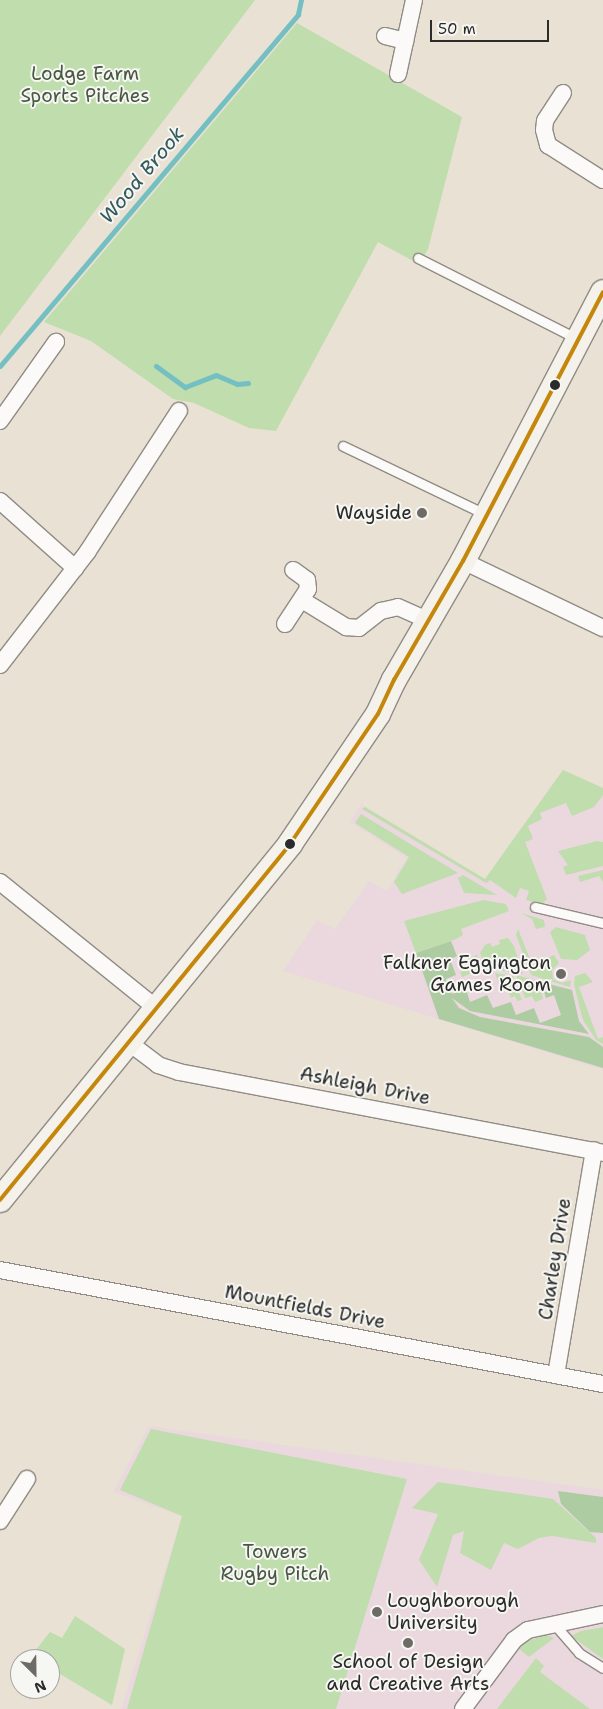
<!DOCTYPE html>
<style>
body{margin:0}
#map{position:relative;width:603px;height:1709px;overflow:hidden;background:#e9e1d3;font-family:"Shantell Sans",sans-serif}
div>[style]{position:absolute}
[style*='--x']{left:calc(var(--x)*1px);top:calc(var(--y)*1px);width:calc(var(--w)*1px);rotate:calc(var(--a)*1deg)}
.built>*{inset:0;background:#ebd8df}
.green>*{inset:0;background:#bfddad}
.forest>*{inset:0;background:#aecca2}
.stream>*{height:5px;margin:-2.5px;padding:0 2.5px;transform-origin:2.5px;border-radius:2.5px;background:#73bfc2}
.roads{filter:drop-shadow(1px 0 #908c85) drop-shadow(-1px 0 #908c85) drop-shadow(0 1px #908c85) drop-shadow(0 -1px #908c85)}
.lane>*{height:9px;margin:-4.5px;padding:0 4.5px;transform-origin:4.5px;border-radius:4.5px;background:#fcfaf8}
.street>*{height:16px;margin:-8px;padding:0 8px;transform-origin:8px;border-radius:8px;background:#fcfaf8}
.secondary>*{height:24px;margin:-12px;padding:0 12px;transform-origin:12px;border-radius:12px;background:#f5f1eb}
.bus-1>*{height:4px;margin:-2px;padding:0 2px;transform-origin:2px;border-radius:2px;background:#c4870b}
.dots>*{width:14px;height:14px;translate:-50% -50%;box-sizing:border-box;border:2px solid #f6f6f2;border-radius:50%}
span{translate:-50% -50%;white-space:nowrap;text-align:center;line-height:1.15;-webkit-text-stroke:4px #f6f6f2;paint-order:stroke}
.park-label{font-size:19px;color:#485744}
.poi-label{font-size:19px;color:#2b2b2b}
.right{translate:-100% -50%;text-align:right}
.left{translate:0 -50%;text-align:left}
.street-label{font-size:19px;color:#2b2b2b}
.water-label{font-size:20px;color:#335a5d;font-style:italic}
.north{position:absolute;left:10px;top:1649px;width:50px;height:50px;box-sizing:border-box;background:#f6f6f2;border:1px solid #a5a5a2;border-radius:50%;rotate:157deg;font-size:14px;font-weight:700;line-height:20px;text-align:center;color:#2b2b2b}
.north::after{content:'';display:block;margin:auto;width:18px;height:22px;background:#6e6b66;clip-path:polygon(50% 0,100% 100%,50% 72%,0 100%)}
.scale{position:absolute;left:430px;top:20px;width:119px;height:22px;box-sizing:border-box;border:2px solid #2b2b2b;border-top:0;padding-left:6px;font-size:15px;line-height:18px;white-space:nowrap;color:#2b2b2b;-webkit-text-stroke:4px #f6f6f2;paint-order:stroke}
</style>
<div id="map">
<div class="built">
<i style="clip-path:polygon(563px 770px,603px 788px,603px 1070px,283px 971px,317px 920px,335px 929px,369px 881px,387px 891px,406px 858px,350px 822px,361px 804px,485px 879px)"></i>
<i style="clip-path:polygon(149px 1426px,603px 1490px,603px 1709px,121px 1709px,182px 1516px,113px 1492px)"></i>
</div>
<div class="green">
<i style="clip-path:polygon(0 0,255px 0,0 336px)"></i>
<i style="clip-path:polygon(297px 23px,462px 117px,428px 249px,419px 264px,378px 242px,276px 431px,249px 428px,194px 403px,173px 399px,91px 341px,44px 322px)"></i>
<i style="clip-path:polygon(563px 770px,603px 788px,603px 795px,594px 807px,572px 816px,566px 803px,540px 813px,542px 819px,528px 826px,533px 839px,525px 842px,547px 899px,542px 904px,526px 900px,529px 891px,520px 888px,516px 898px,490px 880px,486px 883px,362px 809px,365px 807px,485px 879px)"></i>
<i style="clip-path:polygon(361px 814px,458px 873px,402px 894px,394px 882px,409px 857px,355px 823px)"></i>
<i style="clip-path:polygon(597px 841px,603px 842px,603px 866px,566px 875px,563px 867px,568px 865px,558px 851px)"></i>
<i style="clip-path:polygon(603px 870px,603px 882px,599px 876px,580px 882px,578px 876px)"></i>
<i style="clip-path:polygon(463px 875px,497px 895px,464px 893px,458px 878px)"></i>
<i style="clip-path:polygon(483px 900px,506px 904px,509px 911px,461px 929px,463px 935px,456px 939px,416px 953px,404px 921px)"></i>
<i style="clip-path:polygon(521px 913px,544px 920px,545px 927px,536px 929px,532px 919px)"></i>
<i style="clip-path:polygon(556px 927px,585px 935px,590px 950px,577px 960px,561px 959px,550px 932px)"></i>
<i style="clip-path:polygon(518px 929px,534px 969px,549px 963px,547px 958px,554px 955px,559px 963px,552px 970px,553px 979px,562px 983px,571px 980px,570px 987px,531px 975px,516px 935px)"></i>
<i style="clip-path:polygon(508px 938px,514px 946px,523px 974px,486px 968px,480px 953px,485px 945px,490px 943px,492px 947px,500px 944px,499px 940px)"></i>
<i style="clip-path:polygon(477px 955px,483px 969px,462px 977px,460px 972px,468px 969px,465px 960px)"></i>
<i style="clip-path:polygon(495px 973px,513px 976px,522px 1000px,517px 1001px,515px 996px,511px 998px,506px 984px,500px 986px)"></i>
<i style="clip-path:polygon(585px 973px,593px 982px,579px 987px,598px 1039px,603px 1037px,603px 1044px,596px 1040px,583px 1020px,579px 1005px,574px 984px,575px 976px)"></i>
<i style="clip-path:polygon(516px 975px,538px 981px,543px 999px,535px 1002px,532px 996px,525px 998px)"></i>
<i style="clip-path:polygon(151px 1429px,407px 1479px,336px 1709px,127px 1709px,182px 1516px,120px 1490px)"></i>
<i style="clip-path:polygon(438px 1482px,553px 1499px,596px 1538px,596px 1543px,552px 1536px,539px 1538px,518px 1549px,504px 1543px,491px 1570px,460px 1553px,464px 1531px,453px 1535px,437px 1587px,419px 1560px,438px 1514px,412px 1508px)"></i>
<i style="clip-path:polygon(75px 1616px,125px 1649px,112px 1705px,50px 1668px,50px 1659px,31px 1656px,50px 1632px,62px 1638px)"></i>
<i style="clip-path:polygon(603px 1627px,603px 1659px,571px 1636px,581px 1631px)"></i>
<i style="clip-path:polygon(546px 1635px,554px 1638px,529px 1657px,518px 1648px,524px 1642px)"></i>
<i style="clip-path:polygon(536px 1658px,544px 1666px,540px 1672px,590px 1709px,497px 1709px)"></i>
</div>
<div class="forest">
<i style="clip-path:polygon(451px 941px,457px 956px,450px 959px,456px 975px,446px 979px,452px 994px,466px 989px,470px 1002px,487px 995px,493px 1008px,511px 1002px,516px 1015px,534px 1008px,540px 1023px,561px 1015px,554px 995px,546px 998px,541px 982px,572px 990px,579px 1021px,589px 1034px,470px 1011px,452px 998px,459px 1008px,480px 1017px,589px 1037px,603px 1047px,603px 1068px,439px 1019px,416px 953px)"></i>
<i style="clip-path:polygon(558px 1491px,603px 1497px,603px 1533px,590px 1532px,561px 1504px)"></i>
</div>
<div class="stream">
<i style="--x:0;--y:366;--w:461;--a:-49.7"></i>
<i style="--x:298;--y:14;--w:14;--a:-78"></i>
<i style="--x:156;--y:366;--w:36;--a:36"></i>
<i style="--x:185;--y:387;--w:33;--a:-21"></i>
<i style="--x:216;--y:375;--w:23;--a:23"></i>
<i style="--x:237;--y:384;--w:11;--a:-5"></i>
</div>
<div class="roads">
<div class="lane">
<i style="--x:418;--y:258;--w:179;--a:26.9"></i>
<i style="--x:343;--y:446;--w:160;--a:25.6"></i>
<i style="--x:535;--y:907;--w:70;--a:13.2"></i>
<i style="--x:555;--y:1625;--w:37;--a:49"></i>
<i style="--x:579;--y:1653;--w:28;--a:32"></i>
</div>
<div class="street">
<i style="--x:385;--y:36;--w:21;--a:14"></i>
<i style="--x:398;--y:74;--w:76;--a:-77.8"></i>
<i style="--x:563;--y:93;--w:33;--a:123"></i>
<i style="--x:545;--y:121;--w:9;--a:96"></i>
<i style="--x:544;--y:130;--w:16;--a:75"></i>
<i style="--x:548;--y:145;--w:65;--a:32.5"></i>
<i style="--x:0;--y:421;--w:97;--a:-54.7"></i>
<i style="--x:0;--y:501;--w:101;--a:41.8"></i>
<i style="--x:463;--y:561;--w:155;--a:25.6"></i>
<i style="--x:302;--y:600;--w:52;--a:31.5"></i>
<i style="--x:346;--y:627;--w:13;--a:4"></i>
<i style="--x:359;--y:628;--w:28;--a:-38"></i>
<i style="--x:381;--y:611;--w:17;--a:-13"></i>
<i style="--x:398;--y:607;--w:35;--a:24"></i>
<i style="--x:285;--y:624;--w:42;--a:-56.7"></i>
<i style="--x:308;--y:589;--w:9;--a:-96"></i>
<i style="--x:307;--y:580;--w:17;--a:-144"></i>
<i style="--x:0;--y:665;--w:144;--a:-52.3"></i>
<i style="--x:88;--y:551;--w:167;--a:-57"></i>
<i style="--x:0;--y:882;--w:201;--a:38.9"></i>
<i style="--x:128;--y:1042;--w:38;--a:37"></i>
<i style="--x:158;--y:1065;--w:22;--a:18"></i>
<i style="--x:179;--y:1072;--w:432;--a:10.8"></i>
<i style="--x:0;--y:1270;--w:614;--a:10.71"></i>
<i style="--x:556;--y:1375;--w:228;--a:-80.4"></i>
<i style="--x:0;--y:1521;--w:50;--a:-57.3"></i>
<i style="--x:463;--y:1709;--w:86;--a:-53.5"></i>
<i style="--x:514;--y:1640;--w:17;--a:-36"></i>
<i style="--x:528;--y:1630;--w:77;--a:-12"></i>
</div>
<div class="secondary">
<i style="--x:0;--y:1200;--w:459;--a:-50.8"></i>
<i style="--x:290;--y:844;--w:157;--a:-55.9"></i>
<i style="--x:378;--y:714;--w:38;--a:-65"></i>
<i style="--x:394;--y:680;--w:138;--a:-59.9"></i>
<i style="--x:463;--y:561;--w:303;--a:-62.5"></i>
</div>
</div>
<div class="bus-1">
<i style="--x:0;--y:1200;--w:459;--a:-50.8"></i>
<i style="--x:290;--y:844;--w:157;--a:-55.9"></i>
<i style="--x:378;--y:714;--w:38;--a:-65"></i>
<i style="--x:394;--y:680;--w:138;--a:-59.9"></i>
<i style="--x:463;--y:561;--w:303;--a:-62.5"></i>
</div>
<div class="dots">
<i style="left:555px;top:385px;background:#2b2b2b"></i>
<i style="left:422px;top:513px;background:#6e6b66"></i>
<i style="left:290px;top:844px;background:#2b2b2b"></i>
<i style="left:561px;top:974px;background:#6e6b66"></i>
<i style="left:377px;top:1612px;background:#6e6b66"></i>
<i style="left:408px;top:1643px;background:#6e6b66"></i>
</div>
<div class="park-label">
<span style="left:85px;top:85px">Lodge Farm<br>Sports Pitches</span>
<span style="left:275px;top:1563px">Towers<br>Rugby Pitch</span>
</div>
<div class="poi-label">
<span class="right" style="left:412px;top:513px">Wayside</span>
<span class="right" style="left:551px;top:974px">Falkner Eggington<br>Games Room</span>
<span class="left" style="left:387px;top:1612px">Loughborough<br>University</span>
<span style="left:408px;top:1673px">School of Design<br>and Creative Arts</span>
</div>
<div class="street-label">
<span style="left:365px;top:1086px;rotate:11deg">Ashleigh Drive</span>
<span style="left:555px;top:1259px;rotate:-81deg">Charley Drive</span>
<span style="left:305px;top:1307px;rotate:11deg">Mountfields Drive</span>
</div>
<div class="water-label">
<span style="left:142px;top:175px;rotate:-50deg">Wood Brook</span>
</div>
<div class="north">N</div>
<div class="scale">50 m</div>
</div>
